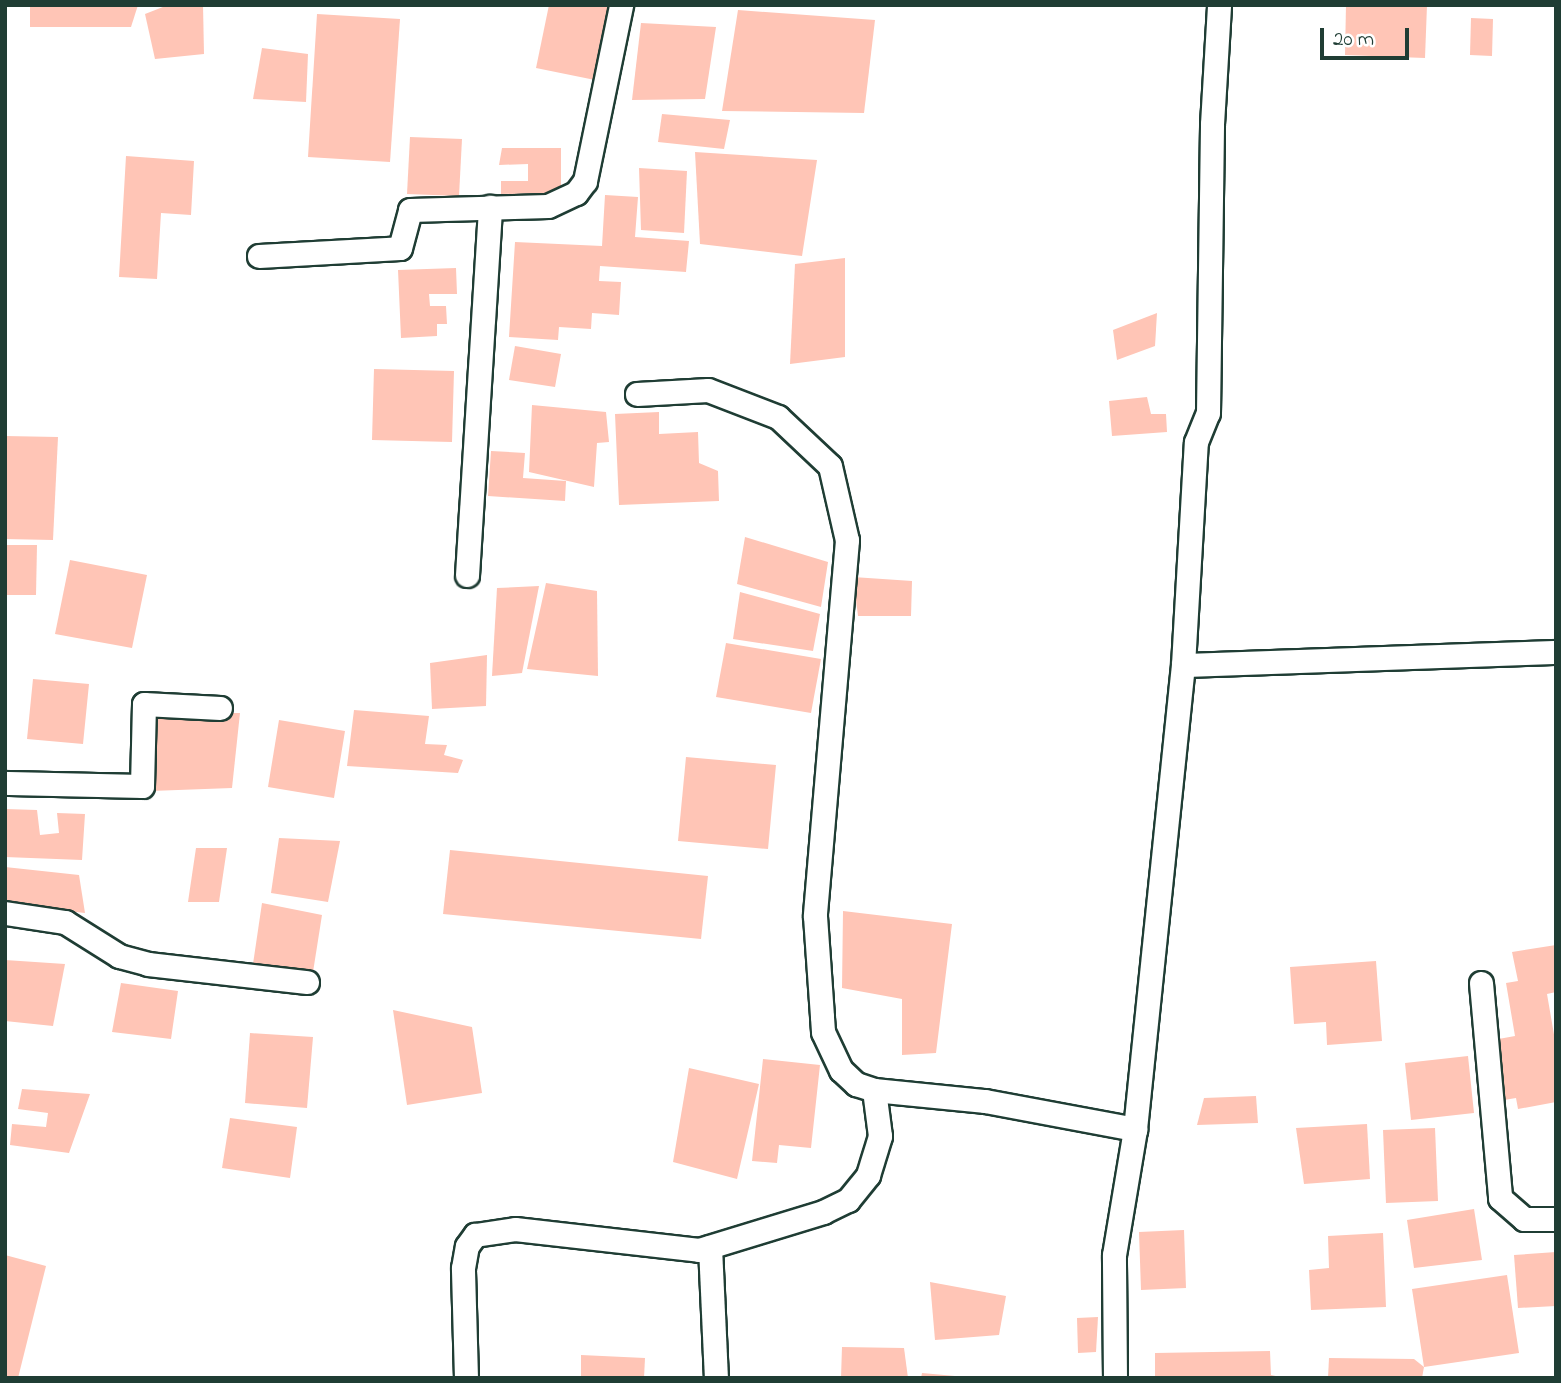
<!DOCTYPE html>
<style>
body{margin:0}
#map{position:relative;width:1561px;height:1383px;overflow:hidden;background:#fff;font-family:"Indie Flower",sans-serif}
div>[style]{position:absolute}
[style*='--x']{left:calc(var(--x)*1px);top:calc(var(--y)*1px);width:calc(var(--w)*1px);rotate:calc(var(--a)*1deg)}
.building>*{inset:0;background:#ffc5b6}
.roads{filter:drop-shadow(2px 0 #1f3d34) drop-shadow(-2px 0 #1f3d34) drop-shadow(0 2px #1f3d34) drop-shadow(0 -2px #1f3d34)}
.street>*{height:23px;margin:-11.5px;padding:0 11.5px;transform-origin:11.5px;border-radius:11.5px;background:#fff}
span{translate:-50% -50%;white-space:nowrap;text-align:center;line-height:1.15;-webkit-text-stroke:6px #fff;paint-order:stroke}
.frame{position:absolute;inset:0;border:7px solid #1f3d34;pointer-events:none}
.scale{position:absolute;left:1320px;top:28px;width:89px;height:32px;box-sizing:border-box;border:4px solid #1f3d34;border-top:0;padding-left:9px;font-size:21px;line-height:24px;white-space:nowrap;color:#1f3d34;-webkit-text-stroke:5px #fff;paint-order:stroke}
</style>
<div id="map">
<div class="building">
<i style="clip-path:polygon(30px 5px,138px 5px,131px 27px,30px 27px)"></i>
<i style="clip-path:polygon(168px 5px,203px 5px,204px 54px,155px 59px,145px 14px)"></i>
<i style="clip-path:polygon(549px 5px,611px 5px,595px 80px,536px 68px)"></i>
<i style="clip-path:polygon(1346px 5px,1427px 5px,1425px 58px,1345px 55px)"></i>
<i style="clip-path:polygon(738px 10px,875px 20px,864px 113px,722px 111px)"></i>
<i style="clip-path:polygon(317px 14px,400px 19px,390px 162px,308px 157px)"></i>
<i style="clip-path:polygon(1471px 18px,1493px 19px,1492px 56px,1470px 55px)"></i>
<i style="clip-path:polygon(641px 23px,716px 27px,705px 99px,632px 100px)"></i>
<i style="clip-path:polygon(262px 48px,308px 54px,306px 102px,253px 99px)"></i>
<i style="clip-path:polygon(662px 114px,730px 120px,724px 149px,658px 142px)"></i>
<i style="clip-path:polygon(410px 137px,462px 139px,459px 196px,407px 194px)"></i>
<i style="clip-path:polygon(502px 148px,561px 148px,561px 193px,501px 194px,501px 181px,528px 181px,528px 164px,499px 165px)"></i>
<i style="clip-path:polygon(695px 152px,817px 160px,802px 256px,700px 244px)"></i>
<i style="clip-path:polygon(126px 156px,194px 161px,191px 215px,161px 213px,157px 279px,119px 277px)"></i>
<i style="clip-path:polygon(639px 168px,687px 171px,684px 233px,641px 230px)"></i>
<i style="clip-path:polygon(605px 195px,638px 197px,635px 237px,689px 241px,686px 272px,600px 266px,599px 281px,621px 282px,619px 315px,592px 313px,591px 329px,559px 327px,558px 340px,509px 337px,515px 242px,602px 246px)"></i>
<i style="clip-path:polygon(845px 258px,845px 357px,790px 364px,795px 264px)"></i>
<i style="clip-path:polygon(456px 268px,457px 294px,429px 294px,430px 306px,446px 306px,447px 324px,437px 324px,437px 336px,401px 338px,398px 270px)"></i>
<i style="clip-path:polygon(1157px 313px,1155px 346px,1117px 360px,1113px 330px)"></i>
<i style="clip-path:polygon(515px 346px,561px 354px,555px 387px,509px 380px)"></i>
<i style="clip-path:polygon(374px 369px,454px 371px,452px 442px,372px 440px)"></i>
<i style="clip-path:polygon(1147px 397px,1151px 414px,1166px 414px,1167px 432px,1112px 436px,1109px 401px)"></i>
<i style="clip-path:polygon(532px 405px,606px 412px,609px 442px,597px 443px,594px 487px,529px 472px)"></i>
<i style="clip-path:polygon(659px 412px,659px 434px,698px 432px,699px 463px,718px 471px,719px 501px,619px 505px,615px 414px)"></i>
<i style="clip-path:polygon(5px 436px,58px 437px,53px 540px,5px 539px)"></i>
<i style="clip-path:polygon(491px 451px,525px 453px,523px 478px,566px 481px,565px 501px,488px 496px)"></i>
<i style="clip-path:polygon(745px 537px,828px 562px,821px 607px,737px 584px)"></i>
<i style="clip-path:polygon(5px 545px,37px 545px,36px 595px,5px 595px)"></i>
<i style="clip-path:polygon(70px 560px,147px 575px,132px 648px,55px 634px)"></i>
<i style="clip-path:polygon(853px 577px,912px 581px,911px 616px,858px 616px)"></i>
<i style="clip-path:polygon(546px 583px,597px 591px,598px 676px,527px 669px)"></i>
<i style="clip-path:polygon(539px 586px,522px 673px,492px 676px,497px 588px)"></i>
<i style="clip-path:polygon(740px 592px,820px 614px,813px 651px,733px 639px)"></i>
<i style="clip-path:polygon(726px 643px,821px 659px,811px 713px,716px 697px)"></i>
<i style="clip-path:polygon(487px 655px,486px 706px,432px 709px,430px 663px)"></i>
<i style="clip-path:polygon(33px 679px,89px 684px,83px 744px,27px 739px)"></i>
<i style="clip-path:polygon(354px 710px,429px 716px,425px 744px,447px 745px,444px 755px,463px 760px,458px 773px,347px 766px)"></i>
<i style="clip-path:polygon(150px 713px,240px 713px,232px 788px,151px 791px)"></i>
<i style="clip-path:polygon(279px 720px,345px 731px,334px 798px,268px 787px)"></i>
<i style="clip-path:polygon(686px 757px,776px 765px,768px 849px,678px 841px)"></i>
<i style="clip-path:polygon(5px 809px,37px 810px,40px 835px,59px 833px,57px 813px,85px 814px,82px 860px,5px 857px)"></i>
<i style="clip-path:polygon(279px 838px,340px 841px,328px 902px,271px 893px)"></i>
<i style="clip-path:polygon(196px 848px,227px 848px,219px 902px,188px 902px)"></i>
<i style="clip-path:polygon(450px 850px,708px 876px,701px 939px,443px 914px)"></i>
<i style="clip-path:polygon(5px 867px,79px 875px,85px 913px,5px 904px)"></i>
<i style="clip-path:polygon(262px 903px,322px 915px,313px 972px,253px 964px)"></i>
<i style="clip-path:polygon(843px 911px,952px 924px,936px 1053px,902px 1055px,902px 999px,842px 988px)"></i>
<i style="clip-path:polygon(1556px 945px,1556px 992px,1547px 994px,1556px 1046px,1556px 1102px,1518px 1109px,1516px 1098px,1504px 1100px,1493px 1040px,1515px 1036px,1506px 983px,1518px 981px,1512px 952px)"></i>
<i style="clip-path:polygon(5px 960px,65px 964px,53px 1026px,5px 1021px)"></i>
<i style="clip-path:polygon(1376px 961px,1382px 1041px,1327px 1045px,1326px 1022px,1294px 1024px,1290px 967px)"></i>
<i style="clip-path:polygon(121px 983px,178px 991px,171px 1039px,112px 1032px)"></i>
<i style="clip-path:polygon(393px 1010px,472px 1027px,482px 1093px,407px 1105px)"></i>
<i style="clip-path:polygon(250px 1033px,313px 1037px,307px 1108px,245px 1103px)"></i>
<i style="clip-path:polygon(1468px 1056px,1474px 1113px,1411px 1120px,1405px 1063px)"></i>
<i style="clip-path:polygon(763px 1059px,820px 1065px,811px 1148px,779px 1145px,777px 1163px,752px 1161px)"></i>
<i style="clip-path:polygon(689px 1068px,759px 1084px,737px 1179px,673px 1162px)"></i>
<i style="clip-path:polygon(22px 1089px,90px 1094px,69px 1153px,10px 1145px,12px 1124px,46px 1127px,48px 1113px,18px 1109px)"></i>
<i style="clip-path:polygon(1256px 1096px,1258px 1123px,1197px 1125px,1204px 1098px)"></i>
<i style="clip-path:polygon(230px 1118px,297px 1127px,290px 1178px,222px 1168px)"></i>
<i style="clip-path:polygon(1367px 1124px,1370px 1179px,1304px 1184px,1296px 1128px)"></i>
<i style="clip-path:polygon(1435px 1128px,1438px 1201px,1386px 1203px,1383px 1130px)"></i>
<i style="clip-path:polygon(1474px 1209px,1482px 1260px,1414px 1268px,1407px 1220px)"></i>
<i style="clip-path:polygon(1184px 1230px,1186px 1288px,1141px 1290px,1139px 1232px)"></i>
<i style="clip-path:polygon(1383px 1233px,1386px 1307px,1311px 1310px,1309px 1270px,1329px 1268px,1328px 1236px)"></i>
<i style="clip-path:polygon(1556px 1252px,1556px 1306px,1518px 1308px,1514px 1255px)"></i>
<i style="clip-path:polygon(5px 1255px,46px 1266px,18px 1378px,5px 1378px)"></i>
<i style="clip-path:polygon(1507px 1275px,1519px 1353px,1424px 1367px,1412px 1289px)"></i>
<i style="clip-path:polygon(930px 1282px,1006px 1296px,999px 1335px,935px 1340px)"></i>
<i style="clip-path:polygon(1098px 1317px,1096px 1352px,1078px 1353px,1077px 1318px)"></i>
<i style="clip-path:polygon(842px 1347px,904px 1348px,908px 1378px,841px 1378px)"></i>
<i style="clip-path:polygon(1270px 1351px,1271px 1375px,1285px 1378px,1155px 1378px,1155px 1353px)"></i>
<i style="clip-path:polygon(581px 1355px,645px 1358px,644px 1378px,581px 1378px)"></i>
<i style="clip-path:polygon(1329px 1358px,1414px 1359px,1424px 1367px,1422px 1378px,1328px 1378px)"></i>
<i style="clip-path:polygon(922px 1373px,955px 1376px,955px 1378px,921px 1378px)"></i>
</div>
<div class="roads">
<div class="street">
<i style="--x:259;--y:256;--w:141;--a:-3.2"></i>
<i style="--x:400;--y:248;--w:39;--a:-75"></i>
<i style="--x:410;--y:210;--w:138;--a:-1.7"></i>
<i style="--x:548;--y:206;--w:31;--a:-25"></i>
<i style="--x:576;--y:193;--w:15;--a:-53"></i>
<i style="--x:585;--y:181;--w:180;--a:-78.4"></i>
<i style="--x:637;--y:394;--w:71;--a:-3.2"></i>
<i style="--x:708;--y:390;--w:75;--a:21.1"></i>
<i style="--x:778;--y:417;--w:71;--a:43.3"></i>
<i style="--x:830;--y:466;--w:76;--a:77.1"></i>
<i style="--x:847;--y:540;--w:377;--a:94.9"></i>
<i style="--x:815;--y:916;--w:101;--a:86"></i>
<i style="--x:822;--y:1017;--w:15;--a:86"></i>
<i style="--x:823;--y:1032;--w:42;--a:64.7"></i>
<i style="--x:841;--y:1070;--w:21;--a:43"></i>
<i style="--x:856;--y:1084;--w:19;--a:18"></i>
<i style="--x:467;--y:575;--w:369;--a:-86.4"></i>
<i style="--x:1183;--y:665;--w:373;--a:-2"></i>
<i style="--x:5;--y:783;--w:137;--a:1.3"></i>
<i style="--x:142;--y:786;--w:82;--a:-88.6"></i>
<i style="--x:144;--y:704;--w:76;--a:3"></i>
<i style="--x:5;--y:913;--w:61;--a:8.5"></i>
<i style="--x:65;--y:922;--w:64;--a:32.2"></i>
<i style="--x:119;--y:956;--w:30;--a:15"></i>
<i style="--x:148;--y:964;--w:160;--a:6.5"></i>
<i style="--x:1481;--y:983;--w:216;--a:84.9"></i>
<i style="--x:1500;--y:1198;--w:32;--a:41"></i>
<i style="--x:1524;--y:1219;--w:32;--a:0"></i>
<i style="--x:710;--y:1247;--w:131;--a:87.4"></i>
<i style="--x:466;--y:1378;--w:110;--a:-91.6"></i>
<i style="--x:463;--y:1268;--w:22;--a:-80"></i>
<i style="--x:467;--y:1246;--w:14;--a:-54"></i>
<i style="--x:475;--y:1235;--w:40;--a:-8.5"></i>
<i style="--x:515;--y:1229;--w:185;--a:6.5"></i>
<i style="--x:699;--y:1250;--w:130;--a:-17"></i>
<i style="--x:823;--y:1212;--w:28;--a:-26"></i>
<i style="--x:848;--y:1200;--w:32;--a:-51"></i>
<i style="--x:868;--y:1175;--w:41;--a:-72.9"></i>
<i style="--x:880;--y:1136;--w:46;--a:-97.4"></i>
<i style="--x:874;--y:1090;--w:112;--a:5.7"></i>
<i style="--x:985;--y:1101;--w:153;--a:10.6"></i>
<i style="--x:1115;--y:1378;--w:123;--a:-90.5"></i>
<i style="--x:1114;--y:1255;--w:128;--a:-80.5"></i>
<i style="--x:1135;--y:1129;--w:466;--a:-84.1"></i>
<i style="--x:1183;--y:665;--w:223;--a:-86.7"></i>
<i style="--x:1196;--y:442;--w:31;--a:-68"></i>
<i style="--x:1208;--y:413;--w:289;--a:-89.2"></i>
<i style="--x:1212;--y:124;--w:119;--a:-86.6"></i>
</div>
</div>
<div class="frame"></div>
<div class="scale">20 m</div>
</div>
